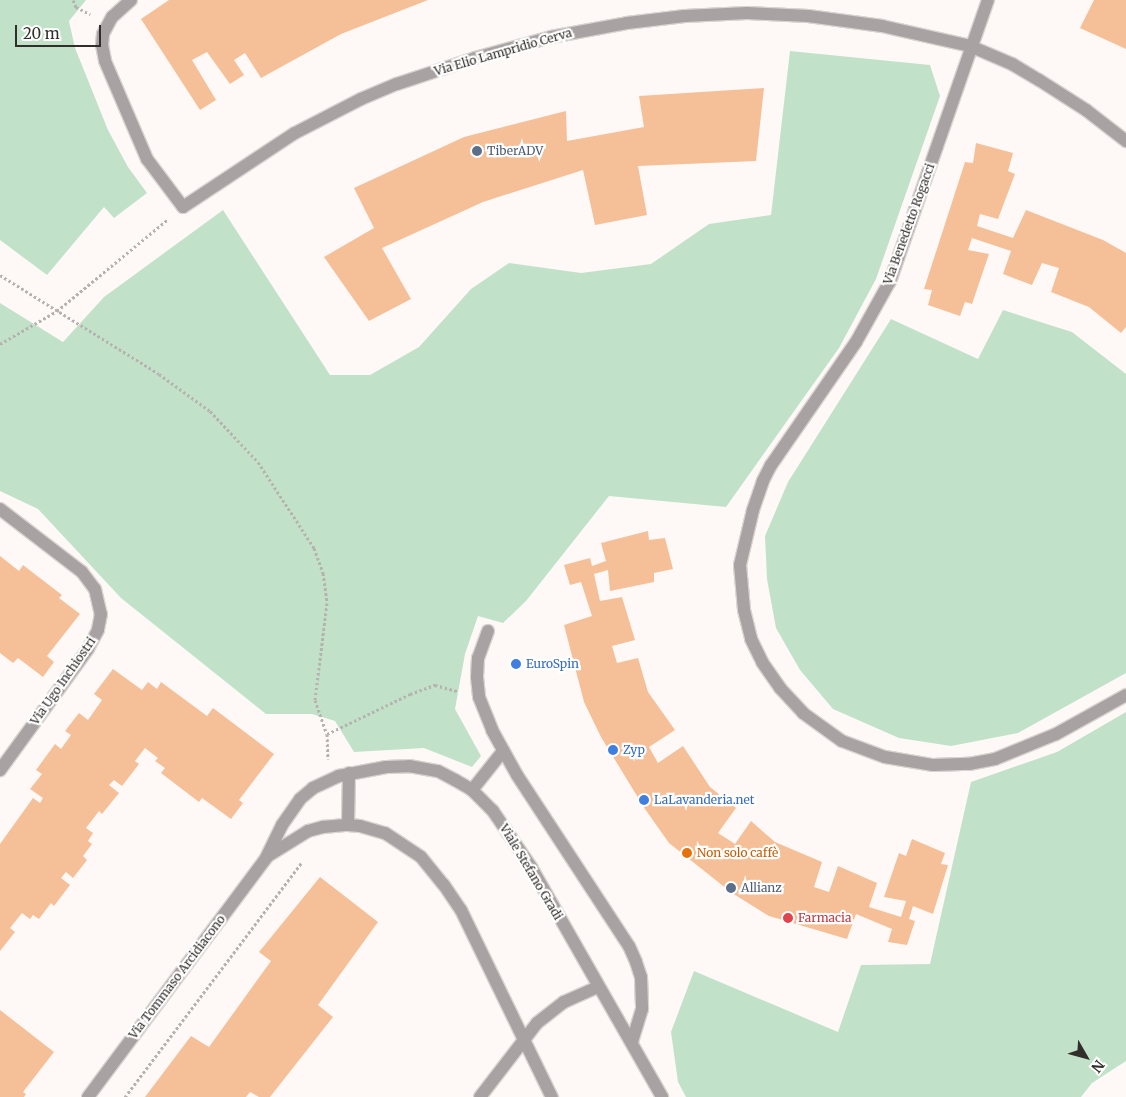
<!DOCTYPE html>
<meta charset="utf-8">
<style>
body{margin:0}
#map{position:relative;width:1126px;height:1097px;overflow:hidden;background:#fef9f6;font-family:Merriweather,serif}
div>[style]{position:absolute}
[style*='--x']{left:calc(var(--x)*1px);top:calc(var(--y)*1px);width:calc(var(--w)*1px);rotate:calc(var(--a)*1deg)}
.green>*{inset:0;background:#c1e2c9}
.building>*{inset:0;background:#f5bf98}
.path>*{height:3px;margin-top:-1.5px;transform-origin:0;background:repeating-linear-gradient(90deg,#b6b2af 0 2.5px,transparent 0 5px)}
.roads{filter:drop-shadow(1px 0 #d9d4d1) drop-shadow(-1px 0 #d9d4d1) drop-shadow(0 1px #d9d4d1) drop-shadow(0 -1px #d9d4d1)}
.minor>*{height:12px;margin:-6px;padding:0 6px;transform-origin:6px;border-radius:6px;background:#a9a2a3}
.dots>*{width:14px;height:14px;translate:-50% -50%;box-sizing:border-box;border:2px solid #fff;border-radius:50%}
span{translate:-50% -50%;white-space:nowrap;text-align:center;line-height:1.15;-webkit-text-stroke:4.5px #fff;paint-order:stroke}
.street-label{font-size:12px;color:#322e2b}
.service-label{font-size:12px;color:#4e5e75}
.left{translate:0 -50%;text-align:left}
.shop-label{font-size:12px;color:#366cbe}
.food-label{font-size:12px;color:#c56008}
.health-label{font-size:12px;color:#be3a42}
.north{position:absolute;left:1061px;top:1032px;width:50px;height:50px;-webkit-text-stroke:4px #fff;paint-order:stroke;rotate:128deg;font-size:14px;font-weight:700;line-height:20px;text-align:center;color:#322e2b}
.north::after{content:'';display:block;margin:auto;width:18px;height:22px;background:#322e2b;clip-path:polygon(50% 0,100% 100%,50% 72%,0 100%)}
.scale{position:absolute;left:15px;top:25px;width:86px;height:22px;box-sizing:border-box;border:2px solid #322e2b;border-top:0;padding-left:6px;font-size:15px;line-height:18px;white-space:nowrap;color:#322e2b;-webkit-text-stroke:4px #fff;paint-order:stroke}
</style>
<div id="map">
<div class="green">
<i style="clip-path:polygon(0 0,86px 0,69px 21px,75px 48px,108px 130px,128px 167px,147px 193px,114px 218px,104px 207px,47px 275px,0 240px)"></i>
<i style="clip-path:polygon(790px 51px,930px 65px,940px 96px,876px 279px,839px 348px,726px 507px,609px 496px,526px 601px,503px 623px,478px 616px,465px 654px,455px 709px,481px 756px,472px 767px,424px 748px,354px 752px,335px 721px,312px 714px,266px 714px,121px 598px,38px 509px,0 491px,0 303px,63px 342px,104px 297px,223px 210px,330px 375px,370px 375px,419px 347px,471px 289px,509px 263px,581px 273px,651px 264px,709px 224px,771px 215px)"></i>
<i style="clip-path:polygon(1003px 310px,1072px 332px,1126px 374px,1126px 673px,1018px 733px,951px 746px,899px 738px,833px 709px,800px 670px,776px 628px,767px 579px,765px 536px,788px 482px,891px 319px,978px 359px)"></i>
<i style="clip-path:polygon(1126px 712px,1126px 1061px,1092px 1083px,1081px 1097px,686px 1097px,678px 1082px,671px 1032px,694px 971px,838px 1032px,861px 965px,930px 964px,971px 782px,1057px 752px)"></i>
</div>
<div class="building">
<i style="clip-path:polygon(169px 0,428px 0,341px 34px,261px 78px,245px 53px,234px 60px,244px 75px,230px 84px,207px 52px,192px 60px,216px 100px,200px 110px,141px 19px)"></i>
<i style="clip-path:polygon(1094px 0,1126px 0,1126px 49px,1080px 28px)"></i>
<i style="clip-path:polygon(764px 88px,756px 161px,638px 166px,647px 215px,595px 225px,583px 170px,483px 202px,382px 248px,411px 299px,369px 321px,324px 257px,374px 228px,354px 188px,464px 137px,566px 111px,567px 141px,644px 127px,639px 96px)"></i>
<i style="clip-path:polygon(976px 143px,1013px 153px,1008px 171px,1015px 174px,998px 219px,980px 214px,977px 226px,1013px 238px,1026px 210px,1103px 240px,1126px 253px,1126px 327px,1121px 333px,1089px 307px,1051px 292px,1059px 268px,1042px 263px,1032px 285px,1003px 274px,1011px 251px,972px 238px,968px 250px,989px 254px,972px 304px,965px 302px,960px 316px,928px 305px,932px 290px,924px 289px,965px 162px,973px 163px)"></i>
<i style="clip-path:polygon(648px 531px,649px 540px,665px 538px,673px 569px,654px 573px,654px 582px,610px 591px,608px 570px,594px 574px,600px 601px,622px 597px,635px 640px,612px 646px,617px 663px,638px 658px,648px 692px,675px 730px,649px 747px,658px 763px,683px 746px,710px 787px,736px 808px,718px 833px,735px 844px,751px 821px,775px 842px,822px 862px,814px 887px,829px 892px,838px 866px,877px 883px,869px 907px,901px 917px,906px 901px,884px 897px,899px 853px,906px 856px,912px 839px,945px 853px,941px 864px,948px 865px,933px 914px,913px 906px,909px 919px,915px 921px,907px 945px,888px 942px,892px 929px,856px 914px,847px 939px,769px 916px,732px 893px,669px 843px,645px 809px,601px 737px,584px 702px,564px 625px,592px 616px,581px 582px,570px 585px,564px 565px,590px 558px,592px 566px,606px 561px,601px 543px)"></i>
<i style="clip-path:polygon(0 556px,19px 571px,23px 565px,62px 595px,59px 598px,80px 614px,47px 656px,54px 662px,43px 677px,18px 658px,13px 663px,0 653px)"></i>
<i style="clip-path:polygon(113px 669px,142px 690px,148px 682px,157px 689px,161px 682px,207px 716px,213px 708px,274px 754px,239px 800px,243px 803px,231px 819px,202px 798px,199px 802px,161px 773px,165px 768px,155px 761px,158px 758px,145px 748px,135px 761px,139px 764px,122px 786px,114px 780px,109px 785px,119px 793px,102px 814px,99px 811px,86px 828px,93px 833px,88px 841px,92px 844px,83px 856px,87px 860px,73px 878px,66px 872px,61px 878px,70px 885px,54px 906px,51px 903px,39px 919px,33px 915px,30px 919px,22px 913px,10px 928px,15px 932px,0 951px,0 844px,33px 798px,40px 803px,43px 798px,30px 789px,42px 774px,36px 770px,55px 744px,61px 749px,71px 735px,65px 731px,79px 713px,88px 720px,102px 700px,94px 694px)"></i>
<i style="clip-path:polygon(320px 877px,378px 922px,318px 1005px,333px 1017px,270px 1097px,259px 1097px,250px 1092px,246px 1097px,145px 1097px,191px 1036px,209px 1047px,271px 961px,259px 952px)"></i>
<i style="clip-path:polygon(0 1010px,54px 1052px,23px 1092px,26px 1094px,24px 1097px,0 1097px)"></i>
</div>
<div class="path">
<i style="--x:73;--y:0;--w:8;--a:67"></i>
<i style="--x:76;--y:7;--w:16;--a:27"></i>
<i style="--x:0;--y:275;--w:187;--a:31.9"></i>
<i style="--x:159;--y:374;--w:63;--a:36"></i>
<i style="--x:210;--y:411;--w:70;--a:46.7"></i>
<i style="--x:258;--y:462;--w:103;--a:56.9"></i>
<i style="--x:314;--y:548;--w:27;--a:70"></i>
<i style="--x:323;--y:573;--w:30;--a:82"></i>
<i style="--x:327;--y:603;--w:98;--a:97.1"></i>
<i style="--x:315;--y:700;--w:36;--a:71"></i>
<i style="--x:327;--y:734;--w:25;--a:88"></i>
<i style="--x:0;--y:344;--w:66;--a:-30.1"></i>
<i style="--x:57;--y:311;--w:143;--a:-39.6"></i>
<i style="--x:327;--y:734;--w:92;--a:-25.7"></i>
<i style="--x:410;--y:694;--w:27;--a:-20"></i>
<i style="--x:435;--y:685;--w:23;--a:15"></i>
<i style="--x:125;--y:1097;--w:294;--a:-53"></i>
</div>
<div class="roads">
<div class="minor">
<i style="--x:131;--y:0;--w:25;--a:138"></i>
<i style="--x:112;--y:17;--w:19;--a:118"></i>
<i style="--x:103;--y:34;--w:11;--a:95"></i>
<i style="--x:102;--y:45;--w:16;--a:79"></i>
<i style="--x:105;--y:61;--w:107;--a:66.8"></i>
<i style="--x:147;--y:159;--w:60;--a:53.1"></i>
<i style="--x:183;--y:207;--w:134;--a:-33.5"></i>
<i style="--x:295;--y:133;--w:74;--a:-27.3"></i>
<i style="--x:361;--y:99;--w:39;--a:-23"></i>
<i style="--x:397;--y:84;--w:82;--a:-18.4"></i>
<i style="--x:475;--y:58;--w:79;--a:-15.4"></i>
<i style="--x:551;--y:37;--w:77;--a:-10.4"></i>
<i style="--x:627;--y:23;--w:58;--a:-6.9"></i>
<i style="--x:685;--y:16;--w:62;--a:-2.8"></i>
<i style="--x:747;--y:13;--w:61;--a:2.8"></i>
<i style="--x:808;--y:16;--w:75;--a:7.7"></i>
<i style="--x:882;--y:26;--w:90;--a:12.8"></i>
<i style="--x:970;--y:46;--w:46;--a:23.2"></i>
<i style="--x:1012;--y:64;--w:31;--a:31"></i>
<i style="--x:1039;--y:80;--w:56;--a:32.6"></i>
<i style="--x:1086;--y:110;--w:51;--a:37.8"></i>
<i style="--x:988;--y:0;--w:298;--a:109.2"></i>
<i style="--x:890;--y:281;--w:70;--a:119.1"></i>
<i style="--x:856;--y:342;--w:150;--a:124.6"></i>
<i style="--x:771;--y:465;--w:18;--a:117"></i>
<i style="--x:763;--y:481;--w:31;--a:109"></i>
<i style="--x:753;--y:510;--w:57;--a:103.3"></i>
<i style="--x:740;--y:565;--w:45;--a:84.9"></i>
<i style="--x:744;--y:610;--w:30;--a:76"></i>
<i style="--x:751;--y:639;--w:25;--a:64"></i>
<i style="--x:762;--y:662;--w:32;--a:55"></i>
<i style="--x:780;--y:688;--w:34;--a:47"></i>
<i style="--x:803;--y:713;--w:48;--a:35.7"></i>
<i style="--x:842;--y:741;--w:46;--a:20.4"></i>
<i style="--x:885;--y:757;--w:49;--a:9.5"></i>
<i style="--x:933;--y:765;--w:36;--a:-2"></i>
<i style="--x:969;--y:764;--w:26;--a:-11"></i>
<i style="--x:995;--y:759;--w:66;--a:-22.3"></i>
<i style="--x:1056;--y:734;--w:80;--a:-29.1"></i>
<i style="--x:0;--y:509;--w:103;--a:37.5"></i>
<i style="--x:82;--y:572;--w:21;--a:53"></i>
<i style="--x:95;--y:589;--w:26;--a:77"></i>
<i style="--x:101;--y:614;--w:16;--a:101"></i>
<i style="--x:98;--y:630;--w:21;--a:118"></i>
<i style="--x:88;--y:649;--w:150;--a:126"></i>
<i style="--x:488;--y:631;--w:29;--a:110"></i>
<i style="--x:478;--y:658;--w:19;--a:93"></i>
<i style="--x:477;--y:677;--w:20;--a:84"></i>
<i style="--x:479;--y:697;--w:35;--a:68"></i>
<i style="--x:492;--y:730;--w:51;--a:60.9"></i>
<i style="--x:517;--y:775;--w:204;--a:56.8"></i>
<i style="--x:629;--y:946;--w:17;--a:66"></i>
<i style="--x:636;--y:962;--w:16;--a:72"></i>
<i style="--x:641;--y:977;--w:32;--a:88"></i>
<i style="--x:642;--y:1009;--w:34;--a:107"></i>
<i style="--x:472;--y:790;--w:50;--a:-51.5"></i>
<i style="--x:348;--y:825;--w:52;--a:-88.9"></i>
<i style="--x:268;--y:856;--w:47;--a:-32"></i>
<i style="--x:308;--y:831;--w:16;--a:-15"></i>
<i style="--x:323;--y:827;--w:25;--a:-5"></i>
<i style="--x:348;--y:825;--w:12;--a:5"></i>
<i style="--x:360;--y:826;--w:26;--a:16"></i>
<i style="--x:385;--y:833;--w:43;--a:33.7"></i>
<i style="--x:421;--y:857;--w:36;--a:51"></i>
<i style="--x:444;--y:885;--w:30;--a:56"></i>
<i style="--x:461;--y:910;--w:208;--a:64.1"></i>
<i style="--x:88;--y:1097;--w:298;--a:-53.3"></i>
<i style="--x:266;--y:858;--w:37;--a:-64"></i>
<i style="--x:282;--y:825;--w:32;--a:-55"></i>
<i style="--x:300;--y:799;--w:17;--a:-40"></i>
<i style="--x:313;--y:788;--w:29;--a:-25"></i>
<i style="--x:339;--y:776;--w:48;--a:-10.8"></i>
<i style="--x:386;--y:767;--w:23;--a:-2"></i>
<i style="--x:409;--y:766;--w:29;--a:10"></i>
<i style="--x:438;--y:771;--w:19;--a:28"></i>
<i style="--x:455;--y:780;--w:20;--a:30"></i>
<i style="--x:472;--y:790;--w:30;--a:45"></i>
<i style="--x:493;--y:811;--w:68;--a:55.8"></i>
<i style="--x:531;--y:867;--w:265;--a:60.3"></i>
<i style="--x:480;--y:1097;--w:93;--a:-52.4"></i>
<i style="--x:537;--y:1023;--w:34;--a:-38"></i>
<i style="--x:564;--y:1002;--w:36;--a:-24"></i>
</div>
</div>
<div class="dots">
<i style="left:477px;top:151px;background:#5c6f8a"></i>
<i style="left:516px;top:664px;background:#3f7fe0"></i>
<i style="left:613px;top:750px;background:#3f7fe0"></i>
<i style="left:644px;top:800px;background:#3f7fe0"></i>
<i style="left:687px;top:853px;background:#e8710a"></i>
<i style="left:731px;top:888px;background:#5c6f8a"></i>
<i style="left:788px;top:918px;background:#e0444e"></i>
</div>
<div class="street-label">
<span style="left:503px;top:52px;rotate:-16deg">Via Elio Lampridio Cerva</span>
<span style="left:909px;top:224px;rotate:-70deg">Via Benedetto Rogacci</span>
<span style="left:63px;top:681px;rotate:-55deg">Via Ugo Inchiostri</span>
<span style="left:531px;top:872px;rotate:59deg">Viale Stefano Gradi</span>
<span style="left:177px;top:977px;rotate:-53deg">Via Tommaso Arcidiacono</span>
</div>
<div class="service-label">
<span class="left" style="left:487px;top:151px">TiberADV</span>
<span class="left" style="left:741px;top:888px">Allianz</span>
</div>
<div class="shop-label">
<span class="left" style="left:526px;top:664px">EuroSpin</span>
<span class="left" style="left:623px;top:750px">Zyp</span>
<span class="left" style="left:654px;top:800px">LaLavanderia.net</span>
</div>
<div class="food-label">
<span class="left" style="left:697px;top:853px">Non solo caffè</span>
</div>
<div class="health-label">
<span class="left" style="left:798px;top:918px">Farmacia</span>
</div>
<div class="north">N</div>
<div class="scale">20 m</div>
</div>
